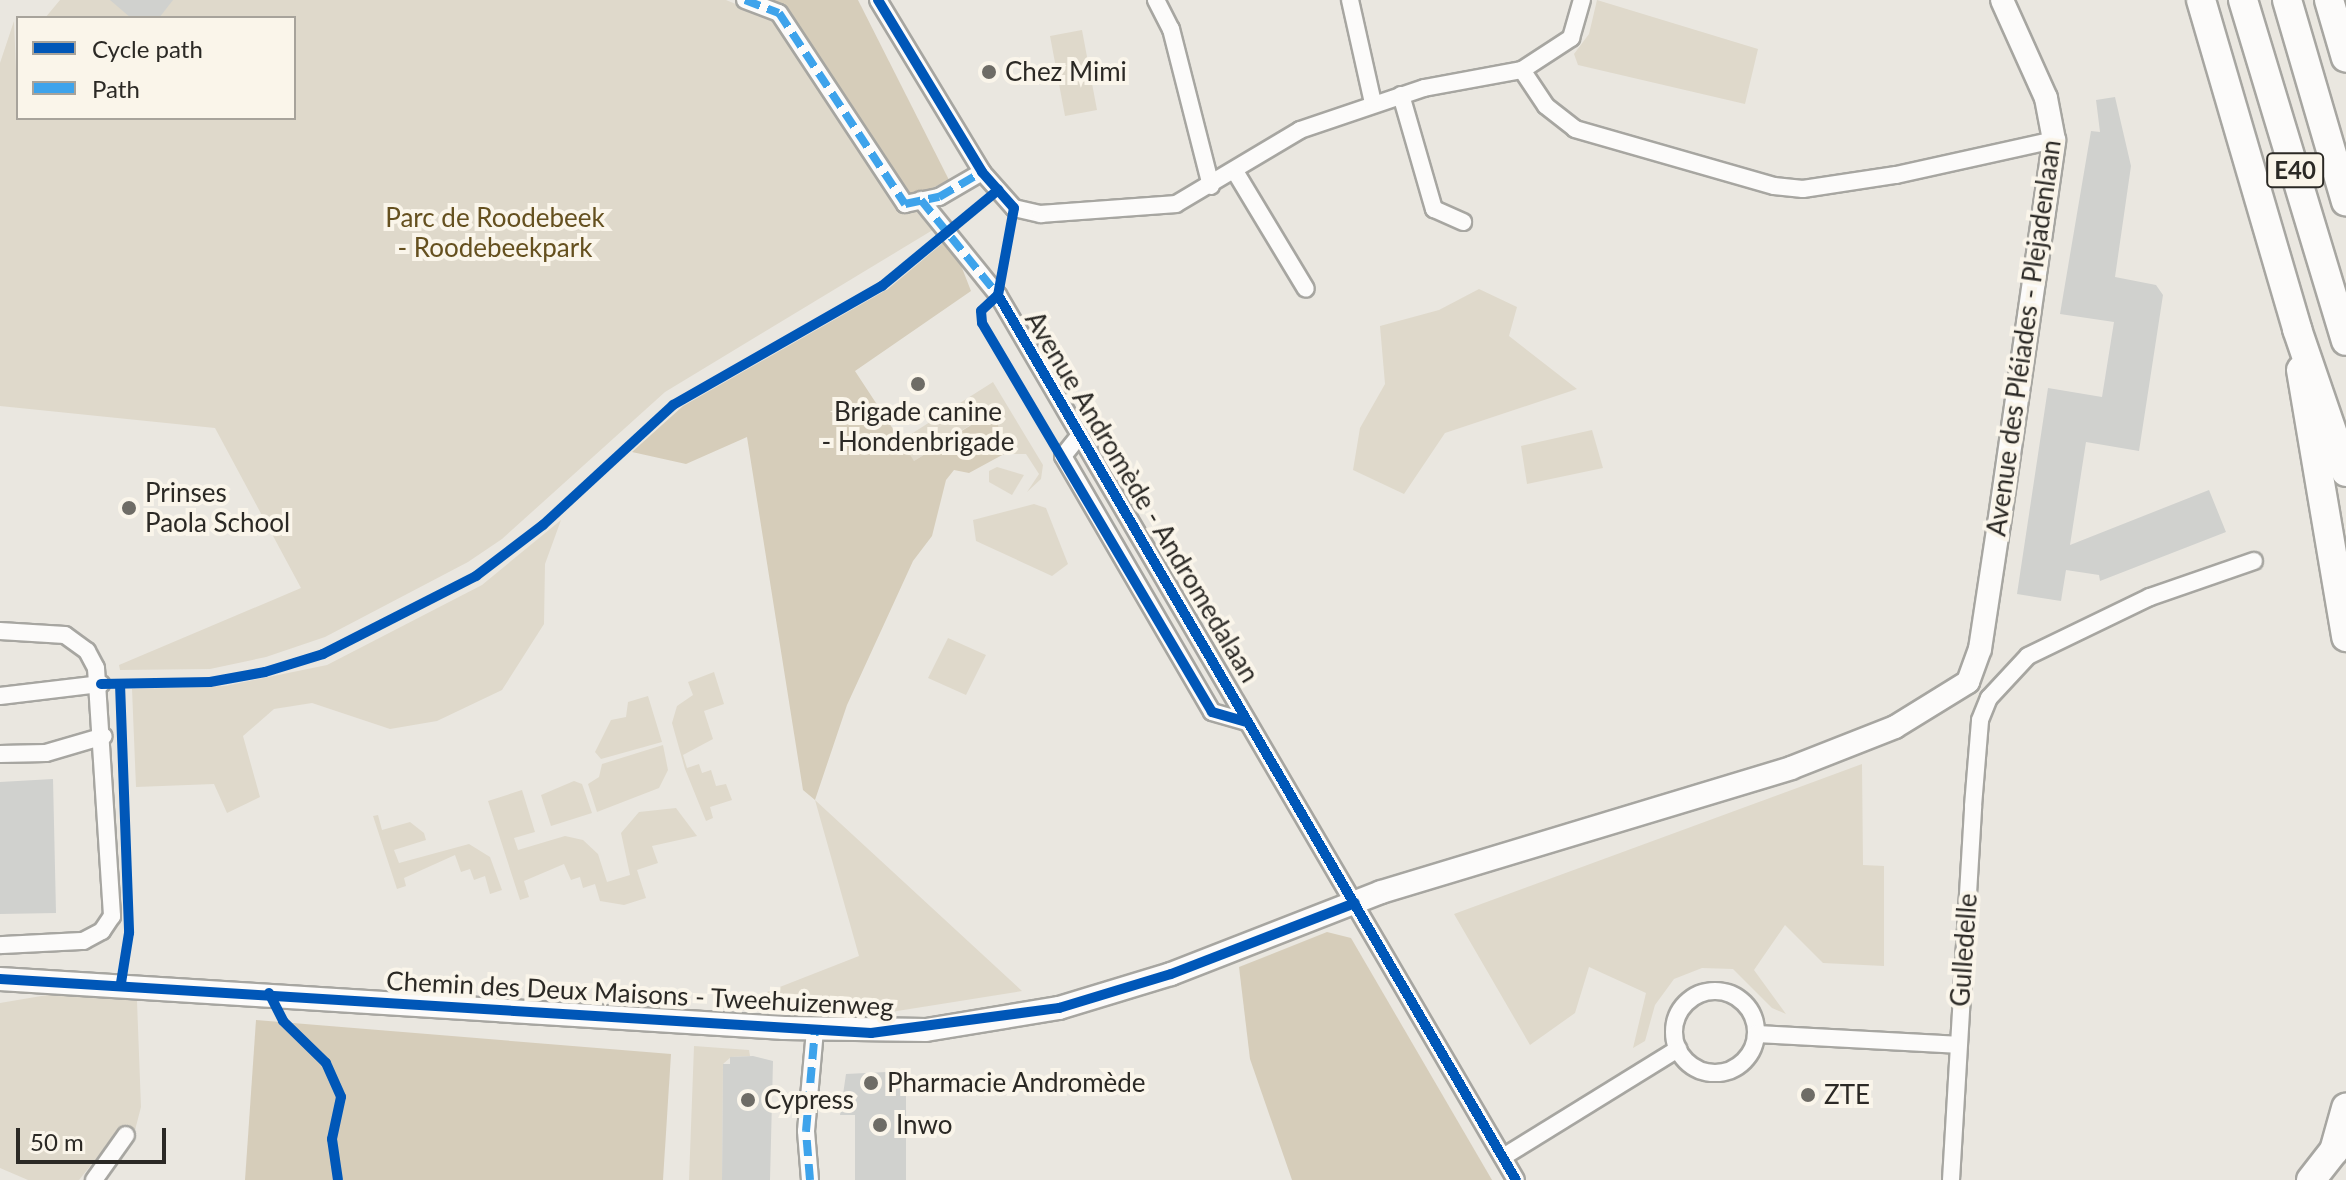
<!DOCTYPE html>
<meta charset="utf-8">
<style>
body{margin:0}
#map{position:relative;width:2346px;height:1180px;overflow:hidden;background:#eae7e0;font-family:Lato,sans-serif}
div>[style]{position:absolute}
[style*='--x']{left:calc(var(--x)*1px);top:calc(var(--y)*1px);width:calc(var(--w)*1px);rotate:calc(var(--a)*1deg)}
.green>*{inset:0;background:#dfd9cb}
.forest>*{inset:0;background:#d6cdba}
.building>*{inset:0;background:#d0d1ce}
.roads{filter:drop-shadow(2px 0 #a7a6a1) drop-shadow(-2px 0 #a7a6a1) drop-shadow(0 2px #a7a6a1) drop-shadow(0 -2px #a7a6a1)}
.street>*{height:16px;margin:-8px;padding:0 8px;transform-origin:8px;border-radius:8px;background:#fcfbfa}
.street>.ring{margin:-8px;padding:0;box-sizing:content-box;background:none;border:16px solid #fcfbfa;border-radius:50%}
.secondary>*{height:22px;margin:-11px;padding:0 11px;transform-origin:11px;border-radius:11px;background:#fcfbfa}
.highway>*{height:28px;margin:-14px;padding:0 14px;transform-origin:14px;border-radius:14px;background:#fcfbfa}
.quiet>*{height:8px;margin-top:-4px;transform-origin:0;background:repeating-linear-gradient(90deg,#3ea3eb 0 16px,transparent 0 24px)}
.cycleway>*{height:10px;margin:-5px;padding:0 5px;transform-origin:5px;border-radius:5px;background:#0057b8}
.dots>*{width:22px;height:22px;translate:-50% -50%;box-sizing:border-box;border:4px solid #faf5ea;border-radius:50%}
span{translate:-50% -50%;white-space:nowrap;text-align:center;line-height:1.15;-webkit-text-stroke:8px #faf5ea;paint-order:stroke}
.shield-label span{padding:2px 6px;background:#faf5ea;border:2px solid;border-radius:6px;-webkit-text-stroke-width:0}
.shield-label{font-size:24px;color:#2b2925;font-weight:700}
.poi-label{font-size:26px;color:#2b2925}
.left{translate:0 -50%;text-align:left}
.park-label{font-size:26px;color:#65501f}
.street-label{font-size:26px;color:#2b2925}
.legend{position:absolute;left:16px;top:16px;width:280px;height:104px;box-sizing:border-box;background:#faf5ea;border:2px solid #a7a39b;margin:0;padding:10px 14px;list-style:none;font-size:24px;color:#2b2925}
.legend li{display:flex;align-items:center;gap:16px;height:40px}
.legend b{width:40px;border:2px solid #a7a39b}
.scale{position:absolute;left:16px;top:1128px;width:150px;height:36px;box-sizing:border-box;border:4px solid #2b2925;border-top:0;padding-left:10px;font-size:24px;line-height:28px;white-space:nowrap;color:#2b2925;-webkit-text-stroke:6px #faf5ea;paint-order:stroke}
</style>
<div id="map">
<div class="green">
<i style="clip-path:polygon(60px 0,726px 0,772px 19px,904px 207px,922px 206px,941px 225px,665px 392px,502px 539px,468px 562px,325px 637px,266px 657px,210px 669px,120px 670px,119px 665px,301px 588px,215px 428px,0 406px,0 63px,14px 21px,18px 118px,294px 118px,294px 18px,45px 18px)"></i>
<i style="clip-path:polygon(1597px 0,1758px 49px,1745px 104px,1578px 65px,1574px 54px,1589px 34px)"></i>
<i style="clip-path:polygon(1082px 30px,1097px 110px,1065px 116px,1050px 36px)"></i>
<i style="clip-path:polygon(1479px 289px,1517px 307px,1509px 336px,1577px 389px,1445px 433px,1404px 494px,1353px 470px,1360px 428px,1385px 384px,1380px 326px,1439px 310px)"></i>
<i style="clip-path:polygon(993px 382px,1043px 465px,1041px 479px,1027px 492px,1039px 474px,1026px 454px,1004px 454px,997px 419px,975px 422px,914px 461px,897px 443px)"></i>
<i style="clip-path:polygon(1592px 430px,1603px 468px,1527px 484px,1521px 446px)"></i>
<i style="clip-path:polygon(997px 467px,1024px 475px,1012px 495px,989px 482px,989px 471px)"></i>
<i style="clip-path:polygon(1034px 504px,1046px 508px,1068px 564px,1052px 576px,976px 541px,973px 520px)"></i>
<i style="clip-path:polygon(561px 520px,545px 564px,544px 624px,502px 690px,437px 721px,390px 729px,312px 703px,274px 709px,243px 736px,260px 797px,227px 813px,214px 784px,136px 787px,132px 689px,225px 686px,327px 665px,482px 585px)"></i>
<i style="clip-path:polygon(948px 638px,986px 655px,966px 695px,928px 678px)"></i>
<i style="clip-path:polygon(714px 672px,724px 704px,704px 711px,713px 739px,683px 755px,687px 768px,699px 764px,702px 773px,711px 770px,716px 786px,726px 784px,732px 800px,710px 807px,713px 818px,706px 821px,685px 769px,672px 723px,677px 706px,693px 695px,688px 682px)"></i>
<i style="clip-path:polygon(648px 696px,662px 742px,601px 759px,595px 752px,611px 720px,626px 717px,628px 702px)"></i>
<i style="clip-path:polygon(663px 745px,668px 770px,659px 788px,597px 812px,588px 784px,599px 777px,602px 764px)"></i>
<i style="clip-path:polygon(1862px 764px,1863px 865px,1884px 866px,1884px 966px,1823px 963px,1785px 925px,1754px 970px,1786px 1014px,1772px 1008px,1733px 969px,1702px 968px,1674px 979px,1655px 1005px,1645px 1041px,1633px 1048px,1646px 993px,1589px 967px,1575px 1013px,1530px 1045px,1454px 914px)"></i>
<i style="clip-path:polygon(574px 781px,582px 784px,592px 813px,551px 826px,541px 795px)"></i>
<i style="clip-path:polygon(522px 790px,535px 832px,514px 838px,518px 850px,565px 836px,583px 840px,598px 854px,607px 882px,630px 875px,621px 833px,639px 812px,676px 808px,697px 836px,652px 846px,658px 863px,637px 870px,646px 898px,624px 905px,600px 901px,595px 884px,583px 888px,580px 877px,571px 880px,564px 864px,524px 881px,529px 897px,520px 900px,488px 801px)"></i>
<i style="clip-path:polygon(815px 800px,1022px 991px,891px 1012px,771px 1007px,767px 992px,859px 956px)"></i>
<i style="clip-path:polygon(378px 815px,382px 830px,410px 822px,424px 833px,426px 840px,394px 850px,399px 863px,469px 844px,490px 857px,502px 890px,490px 894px,485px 876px,474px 880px,470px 869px,461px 872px,455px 855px,404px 878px,406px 886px,397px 889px,373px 816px)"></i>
<i style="clip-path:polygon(59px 993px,137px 1001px,141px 1107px,134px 1134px,116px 1134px,79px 1180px,28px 1180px,0 1168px,0 1003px)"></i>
<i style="clip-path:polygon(694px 1046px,749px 1050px,750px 1056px,731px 1057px,723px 1064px,722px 1180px,689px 1180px)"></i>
</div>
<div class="forest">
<i style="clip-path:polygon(765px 0,858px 0,949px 180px,909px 199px)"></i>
<i style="clip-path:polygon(950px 237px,971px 291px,855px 371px,914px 461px,976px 422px,997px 419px,1004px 454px,969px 473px,954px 470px,946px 480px,932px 536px,913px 561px,847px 705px,815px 800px,803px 790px,747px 437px,686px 464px,632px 452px,683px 406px,888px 289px)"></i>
<i style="clip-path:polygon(1327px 932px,1351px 938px,1492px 1180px,1292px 1180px,1250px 1059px,1239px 967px)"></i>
<i style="clip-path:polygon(256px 1020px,671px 1054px,663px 1180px,245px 1180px)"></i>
</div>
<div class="building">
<i style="clip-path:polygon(110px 0,173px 0,159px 18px,131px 18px)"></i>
<i style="clip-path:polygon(2115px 97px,2131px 166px,2115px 277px,2156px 285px,2163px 295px,2139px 451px,2086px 442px,2070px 545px,2209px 490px,2226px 532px,2100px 581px,2099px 575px,2066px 570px,2061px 601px,2017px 594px,2048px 388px,2102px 397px,2114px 322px,2060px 314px,2091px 131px,2100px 132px,2096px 100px)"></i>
<i style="clip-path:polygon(53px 779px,56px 913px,0 914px,0 782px)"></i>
<i style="clip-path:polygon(753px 1056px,773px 1061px,770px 1180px,722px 1180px,723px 1064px,730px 1064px,730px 1057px)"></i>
<i style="clip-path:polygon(906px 1071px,906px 1180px,855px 1180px,855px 1115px,840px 1115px,846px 1074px)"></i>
</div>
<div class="roads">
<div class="street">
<i style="--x:745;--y:0;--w:36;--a:21"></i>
<i style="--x:779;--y:13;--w:229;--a:56.6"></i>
<i style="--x:905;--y:204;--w:35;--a:-12"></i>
<i style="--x:939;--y:197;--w:50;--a:-30.2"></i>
<i style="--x:878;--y:0;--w:201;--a:58.8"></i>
<i style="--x:982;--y:172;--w:48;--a:48.4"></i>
<i style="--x:1014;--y:208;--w:28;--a:13"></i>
<i style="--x:1041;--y:214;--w:135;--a:-4.2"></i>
<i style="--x:1176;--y:204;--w:144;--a:-30.8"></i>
<i style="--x:1300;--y:130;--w:131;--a:-18.7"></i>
<i style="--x:1424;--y:88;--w:100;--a:-10.4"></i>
<i style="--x:1522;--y:70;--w:59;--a:-33.1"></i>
<i style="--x:1571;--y:38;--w:40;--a:-74"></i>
<i style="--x:1156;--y:0;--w:33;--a:63"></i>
<i style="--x:1171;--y:29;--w:162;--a:75.7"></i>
<i style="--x:1350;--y:0;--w:106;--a:77.4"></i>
<i style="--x:1522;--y:70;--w:43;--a:56.3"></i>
<i style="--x:1546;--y:106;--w:37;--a:38"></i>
<i style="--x:1575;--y:129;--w:207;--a:16"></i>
<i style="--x:1774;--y:186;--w:29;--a:6"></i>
<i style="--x:1803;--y:189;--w:94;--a:-8.6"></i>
<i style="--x:1896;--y:175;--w:162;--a:-12.5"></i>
<i style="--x:1401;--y:95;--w:119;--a:73.9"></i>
<i style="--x:1434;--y:209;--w:32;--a:24"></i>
<i style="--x:1236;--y:173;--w:135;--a:58.9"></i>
<i style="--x:921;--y:200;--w:122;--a:51"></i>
<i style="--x:998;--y:295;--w:1025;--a:59.66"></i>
<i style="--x:1080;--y:435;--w:27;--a:129"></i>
<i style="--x:1063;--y:456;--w:296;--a:59.8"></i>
<i style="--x:1212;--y:712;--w:37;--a:16"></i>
<i style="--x:0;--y:631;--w:65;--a:3.5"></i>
<i style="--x:65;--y:635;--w:27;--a:36"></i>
<i style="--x:87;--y:651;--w:19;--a:62"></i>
<i style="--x:96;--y:668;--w:249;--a:86.3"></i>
<i style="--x:112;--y:916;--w:18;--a:124"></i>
<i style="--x:102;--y:931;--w:21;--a:152"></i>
<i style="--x:83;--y:941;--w:83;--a:177.2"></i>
<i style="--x:0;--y:696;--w:102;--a:-6.8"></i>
<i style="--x:0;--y:754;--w:46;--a:-1.2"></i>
<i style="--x:46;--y:753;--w:60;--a:-16.3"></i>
<i class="ring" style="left:1674px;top:991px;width:66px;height:66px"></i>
<i style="--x:1756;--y:1034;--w:202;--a:3.1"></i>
<i style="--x:1503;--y:1157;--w:206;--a:-31.7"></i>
<i style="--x:94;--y:1180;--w:55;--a:-54.6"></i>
<i style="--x:810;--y:1180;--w:49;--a:-94.7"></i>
<i style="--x:806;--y:1131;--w:101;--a:-84.9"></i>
<i style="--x:1951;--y:1180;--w:375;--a:-86.6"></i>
<i style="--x:1973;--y:806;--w:86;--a:-85.3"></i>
<i style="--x:1980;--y:720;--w:24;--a:-68"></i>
<i style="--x:1989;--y:698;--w:57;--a:-47.1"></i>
<i style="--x:2028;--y:656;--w:136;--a:-25.8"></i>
<i style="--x:2150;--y:597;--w:110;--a:-19.1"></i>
</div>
<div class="secondary">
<i style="--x:0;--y:979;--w:786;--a:3.58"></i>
<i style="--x:784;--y:1028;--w:142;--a:0.8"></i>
<i style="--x:926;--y:1030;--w:135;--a:-9.4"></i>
<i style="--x:1059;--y:1008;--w:117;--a:-16.9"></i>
<i style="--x:1171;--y:974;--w:225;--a:-21.3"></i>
<i style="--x:1381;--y:892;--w:428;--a:-16.8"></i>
<i style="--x:1791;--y:768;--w:112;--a:-21.5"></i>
<i style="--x:1895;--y:727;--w:86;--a:-31.7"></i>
<i style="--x:1968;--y:682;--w:35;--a:-70"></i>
<i style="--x:1980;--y:649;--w:126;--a:-81.4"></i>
<i style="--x:1999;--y:524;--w:388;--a:-81.8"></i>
<i style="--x:2054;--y:140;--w:43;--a:-100.8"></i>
<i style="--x:2046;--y:98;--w:107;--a:-114.2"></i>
</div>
<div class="highway">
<i style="--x:2201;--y:0;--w:343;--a:73.7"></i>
<i style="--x:2297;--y:329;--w:151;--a:71.1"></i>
<i style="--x:2243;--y:0;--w:356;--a:73.2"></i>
<i style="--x:2287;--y:0;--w:210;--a:73.7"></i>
<i style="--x:2329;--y:0;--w:60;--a:73.7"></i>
<i style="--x:2301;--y:370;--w:271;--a:80.4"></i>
<i style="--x:2311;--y:1180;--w:37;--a:-52"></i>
<i style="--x:2334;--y:1151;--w:45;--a:-74.4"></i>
</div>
</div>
<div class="quiet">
<i style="--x:745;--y:0;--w:36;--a:21"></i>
<i style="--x:779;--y:13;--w:229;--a:56.6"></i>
<i style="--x:905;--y:204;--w:35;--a:-12"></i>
<i style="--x:939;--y:197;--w:50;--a:-30.2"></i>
<i style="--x:921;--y:200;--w:122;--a:51"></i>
<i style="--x:810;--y:1180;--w:49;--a:-94.7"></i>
<i style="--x:806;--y:1131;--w:101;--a:-84.9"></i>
</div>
<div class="cycleway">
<i style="--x:878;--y:0;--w:201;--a:58.8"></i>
<i style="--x:982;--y:172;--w:48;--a:48.4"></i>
<i style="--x:1014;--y:208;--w:88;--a:100.4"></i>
<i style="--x:998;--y:295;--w:1025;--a:59.66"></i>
<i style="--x:998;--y:295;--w:23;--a:137"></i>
<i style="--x:981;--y:311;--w:12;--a:85"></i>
<i style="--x:982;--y:323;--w:452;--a:59.4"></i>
<i style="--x:1212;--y:712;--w:37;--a:16"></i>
<i style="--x:101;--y:684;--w:109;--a:-1.1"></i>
<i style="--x:210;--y:682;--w:56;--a:-10.3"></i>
<i style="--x:265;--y:672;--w:61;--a:-17.2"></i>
<i style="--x:323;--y:654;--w:172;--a:-27"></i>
<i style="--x:476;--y:576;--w:84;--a:-37.3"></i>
<i style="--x:543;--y:525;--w:177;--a:-42.7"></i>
<i style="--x:673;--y:405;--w:241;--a:-29.7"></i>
<i style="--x:882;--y:286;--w:151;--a:-39.6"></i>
<i style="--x:120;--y:684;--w:249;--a:87.9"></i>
<i style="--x:129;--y:933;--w:51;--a:99.1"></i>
<i style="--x:0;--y:979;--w:873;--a:3.55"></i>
<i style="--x:871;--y:1033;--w:190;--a:-7.6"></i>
<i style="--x:1059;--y:1008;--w:117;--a:-16.9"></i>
<i style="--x:1171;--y:974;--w:197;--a:-21.1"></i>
<i style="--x:269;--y:993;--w:31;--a:63"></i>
<i style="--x:283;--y:1021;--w:60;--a:44.3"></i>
<i style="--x:326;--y:1063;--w:37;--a:66"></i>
<i style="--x:341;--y:1097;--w:43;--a:102.1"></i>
<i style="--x:332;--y:1139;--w:41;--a:81.7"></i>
</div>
<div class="dots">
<i style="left:989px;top:72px;background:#6e6c66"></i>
<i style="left:918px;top:384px;background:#6e6c66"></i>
<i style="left:129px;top:508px;background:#6e6c66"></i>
<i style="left:871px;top:1083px;background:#6e6c66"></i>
<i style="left:1808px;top:1095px;background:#6e6c66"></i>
<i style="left:748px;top:1100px;background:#6e6c66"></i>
<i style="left:880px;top:1125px;background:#6e6c66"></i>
</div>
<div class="shield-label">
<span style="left:2295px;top:170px">E40</span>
</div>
<div class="poi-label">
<span class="left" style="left:1005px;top:72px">Chez Mimi</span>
<span style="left:918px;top:427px">Brigade canine<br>- Hondenbrigade</span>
<span class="left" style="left:145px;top:508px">Prinses<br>Paola School</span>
<span class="left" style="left:887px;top:1083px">Pharmacie Andromède</span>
<span class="left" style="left:1824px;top:1095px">ZTE</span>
<span class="left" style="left:764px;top:1100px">Cypress</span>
<span class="left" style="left:896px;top:1125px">Inwo</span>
</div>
<div class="park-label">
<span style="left:495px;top:233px">Parc de Roodebeek<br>- Roodebeekpark</span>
</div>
<div class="street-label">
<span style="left:2024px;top:338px;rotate:-82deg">Avenue des Pléiades - Plejadenlaan</span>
<span style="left:1142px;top:497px;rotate:59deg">Avenue Andromède - Andromedalaan</span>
<span style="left:1964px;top:950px;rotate:-86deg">Gulledelle</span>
<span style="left:640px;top:994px;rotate:3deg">Chemin des Deux Maisons - Tweehuizenweg</span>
</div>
<ul class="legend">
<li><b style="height:10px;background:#0057b8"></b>Cycle path</li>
<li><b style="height:10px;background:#3ea3eb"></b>Path</li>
</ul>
<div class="scale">50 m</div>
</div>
